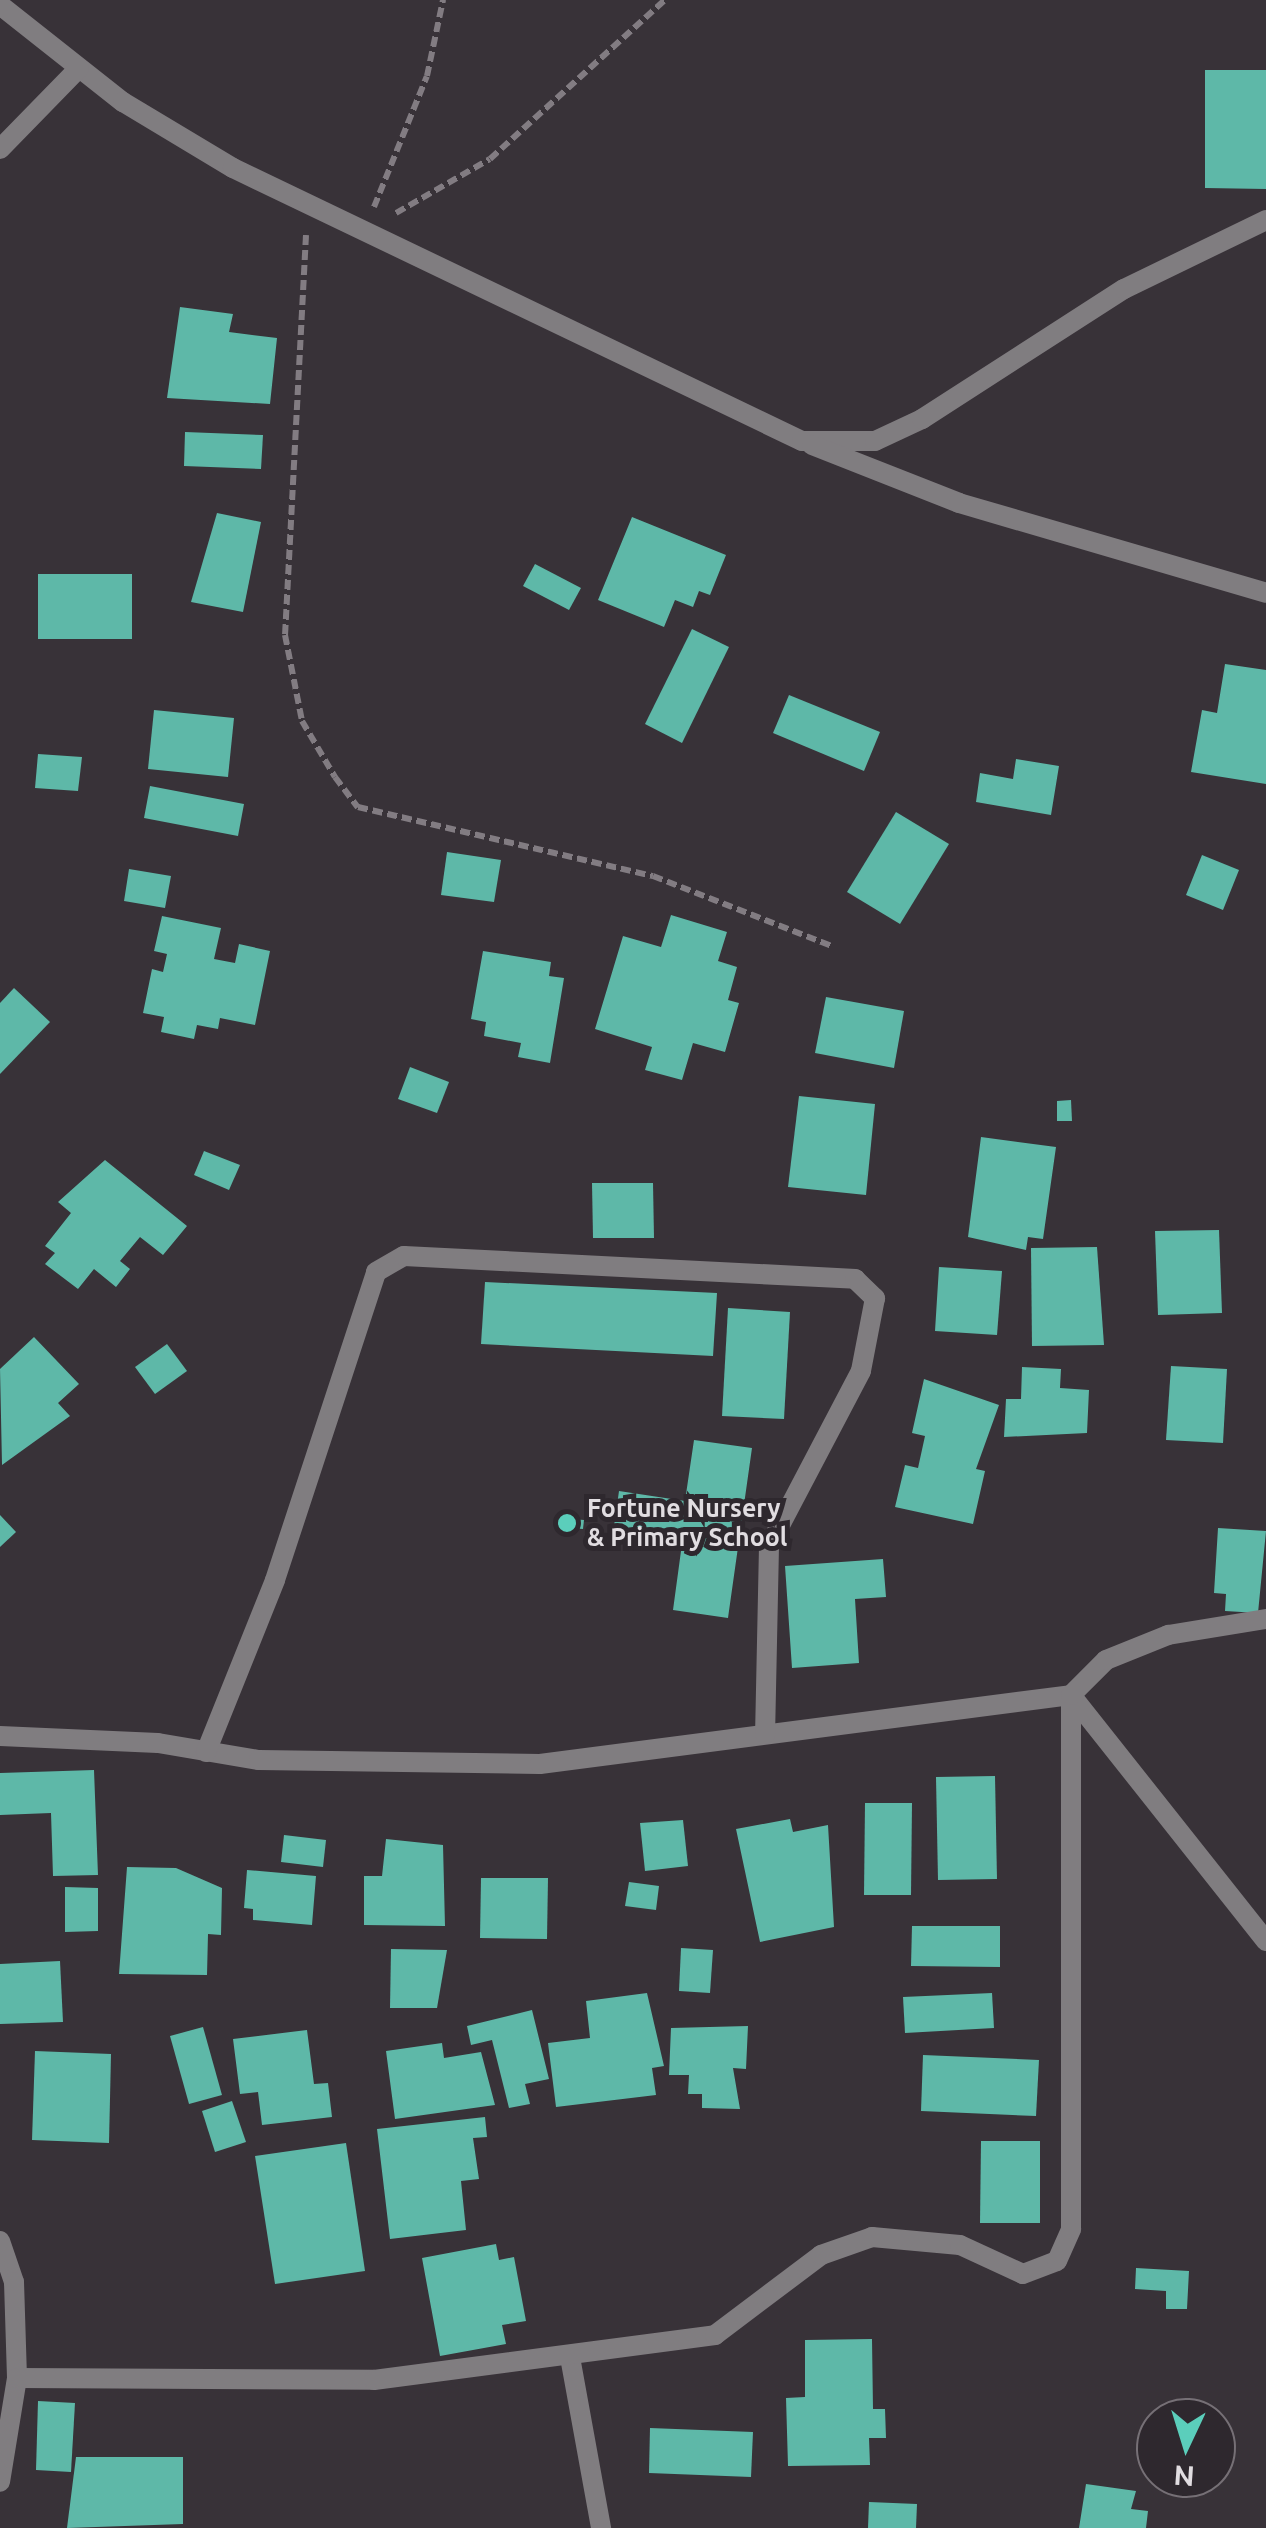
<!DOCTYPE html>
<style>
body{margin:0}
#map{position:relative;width:1266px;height:2528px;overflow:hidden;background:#383238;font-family:Ubuntu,sans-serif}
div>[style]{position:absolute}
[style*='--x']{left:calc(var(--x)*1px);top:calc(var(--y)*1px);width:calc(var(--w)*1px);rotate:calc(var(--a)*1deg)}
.building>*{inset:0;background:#5eb8a8}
.path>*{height:6px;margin-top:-3px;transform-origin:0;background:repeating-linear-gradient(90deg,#827c82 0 10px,transparent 0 15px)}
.street>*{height:20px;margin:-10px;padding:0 10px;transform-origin:10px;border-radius:10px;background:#807d80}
.dots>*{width:28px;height:28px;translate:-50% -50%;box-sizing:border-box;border:5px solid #2e282e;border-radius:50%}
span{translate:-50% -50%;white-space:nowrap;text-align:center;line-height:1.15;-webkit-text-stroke:10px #2e282e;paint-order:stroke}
.poi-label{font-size:25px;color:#e1dde1;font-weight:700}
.left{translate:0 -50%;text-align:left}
.north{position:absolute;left:1136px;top:2398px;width:100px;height:100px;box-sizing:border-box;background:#2e282e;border:2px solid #767076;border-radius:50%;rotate:184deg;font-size:28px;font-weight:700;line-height:40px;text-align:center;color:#e1dde1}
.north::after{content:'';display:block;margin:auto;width:35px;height:45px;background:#5bcebb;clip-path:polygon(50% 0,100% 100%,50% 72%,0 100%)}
</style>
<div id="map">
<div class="building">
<i style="clip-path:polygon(1205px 70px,1266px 70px,1266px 189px,1205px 188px)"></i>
<i style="clip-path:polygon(180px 307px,233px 314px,229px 332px,277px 338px,270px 404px,167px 398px)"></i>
<i style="clip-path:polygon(185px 432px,263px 435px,261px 469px,184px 466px)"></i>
<i style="clip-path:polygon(217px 513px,261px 522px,243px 612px,191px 602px)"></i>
<i style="clip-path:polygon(632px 517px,726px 555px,710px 595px,699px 591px,693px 607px,675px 600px,664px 627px,598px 600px)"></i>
<i style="clip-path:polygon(535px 564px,581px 588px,569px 610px,523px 586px)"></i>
<i style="clip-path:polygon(38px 574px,132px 574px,132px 639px,38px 639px)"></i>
<i style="clip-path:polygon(692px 629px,729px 647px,682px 743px,645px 724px)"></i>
<i style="clip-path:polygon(1225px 664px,1266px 670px,1266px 784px,1191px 772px,1202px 710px,1217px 713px)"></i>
<i style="clip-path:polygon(789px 695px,880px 732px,864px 771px,773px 733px)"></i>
<i style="clip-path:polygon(154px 710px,234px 718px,228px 777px,148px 769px)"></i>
<i style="clip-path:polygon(38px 754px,82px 757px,78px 791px,35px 788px)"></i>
<i style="clip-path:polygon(1016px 759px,1059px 766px,1051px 815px,976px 802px,980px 773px,1013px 779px)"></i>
<i style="clip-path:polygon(150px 786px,244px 804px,238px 836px,144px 818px)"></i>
<i style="clip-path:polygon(896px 812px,949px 844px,900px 924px,847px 892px)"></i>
<i style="clip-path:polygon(447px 852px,501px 860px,494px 902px,441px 895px)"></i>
<i style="clip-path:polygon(1202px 855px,1239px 870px,1223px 910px,1186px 895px)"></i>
<i style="clip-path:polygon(129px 869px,171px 876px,165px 908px,124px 901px)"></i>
<i style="clip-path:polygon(671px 915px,727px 932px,718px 961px,737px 967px,728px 1000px,739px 1003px,725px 1052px,693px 1043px,682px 1080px,645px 1070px,652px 1047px,595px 1029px,623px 936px,661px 947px)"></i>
<i style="clip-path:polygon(162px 916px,221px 928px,214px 959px,235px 963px,239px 944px,270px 951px,255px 1025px,220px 1018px,218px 1029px,197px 1025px,194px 1039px,161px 1032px,164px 1017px,143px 1013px,152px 969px,163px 972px,167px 954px,154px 951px)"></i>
<i style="clip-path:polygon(483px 951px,551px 962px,549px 976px,564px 978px,550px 1063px,518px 1057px,521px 1043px,484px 1036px,486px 1022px,471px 1019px)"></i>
<i style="clip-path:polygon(14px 988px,50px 1022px,0 1074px,0 1003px)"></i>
<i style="clip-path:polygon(826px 997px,904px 1011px,894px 1068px,815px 1053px)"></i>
<i style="clip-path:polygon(410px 1067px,449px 1082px,437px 1113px,398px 1099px)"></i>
<i style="clip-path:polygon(799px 1096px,875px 1104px,866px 1195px,788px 1187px)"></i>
<i style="clip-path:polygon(1071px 1100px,1072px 1121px,1057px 1121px,1057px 1101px)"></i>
<i style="clip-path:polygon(981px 1137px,1056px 1147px,1043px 1239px,1028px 1237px,1026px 1250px,968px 1237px)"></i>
<i style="clip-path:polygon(204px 1151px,240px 1165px,229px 1190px,194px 1175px)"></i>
<i style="clip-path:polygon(105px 1160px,187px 1226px,163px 1255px,140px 1237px,120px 1261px,130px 1269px,116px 1287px,94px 1269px,78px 1289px,45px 1264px,55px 1253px,45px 1246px,71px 1213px,58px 1202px)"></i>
<i style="clip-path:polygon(592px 1183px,653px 1183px,654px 1238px,593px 1238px)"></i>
<i style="clip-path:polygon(1219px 1230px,1222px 1313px,1158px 1315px,1155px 1231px)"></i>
<i style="clip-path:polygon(1097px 1247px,1104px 1345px,1032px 1346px,1031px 1248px)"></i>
<i style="clip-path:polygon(939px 1267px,1002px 1271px,997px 1335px,935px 1331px)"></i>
<i style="clip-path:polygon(485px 1282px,717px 1293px,713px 1356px,481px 1344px)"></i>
<i style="clip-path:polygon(728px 1308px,790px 1312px,784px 1419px,722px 1416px)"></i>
<i style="clip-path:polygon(34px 1337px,79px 1384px,58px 1403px,70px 1416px,2px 1465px,0 1369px)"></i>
<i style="clip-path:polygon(167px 1344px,187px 1371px,155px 1394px,135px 1367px)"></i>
<i style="clip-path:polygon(1171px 1366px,1227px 1369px,1223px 1443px,1166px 1440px)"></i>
<i style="clip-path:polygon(1022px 1367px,1061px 1369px,1060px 1388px,1089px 1390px,1087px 1433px,1004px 1437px,1006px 1399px,1021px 1399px)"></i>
<i style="clip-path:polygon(924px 1379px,999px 1405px,976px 1469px,985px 1471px,973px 1524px,895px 1507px,905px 1465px,918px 1468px,925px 1436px,912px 1433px)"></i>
<i style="clip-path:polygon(694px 1440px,752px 1448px,728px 1618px,673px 1610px,681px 1551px,612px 1540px,619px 1491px,685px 1501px)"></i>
<i style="clip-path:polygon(0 1515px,16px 1532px,0 1547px)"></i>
<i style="clip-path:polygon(560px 1518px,584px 1520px,583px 1529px,560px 1527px)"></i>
<i style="clip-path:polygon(1218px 1528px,1266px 1531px,1258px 1613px,1225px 1611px,1226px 1594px,1214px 1593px)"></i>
<i style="clip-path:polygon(883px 1559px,886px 1597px,855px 1599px,859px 1663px,792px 1668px,785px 1566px)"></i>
<i style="clip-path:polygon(94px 1770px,98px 1875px,53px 1876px,51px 1813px,0 1815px,0 1773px)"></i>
<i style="clip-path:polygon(995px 1776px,997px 1879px,938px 1880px,936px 1777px)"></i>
<i style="clip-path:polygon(865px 1803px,912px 1803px,911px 1895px,864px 1895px)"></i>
<i style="clip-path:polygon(790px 1819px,793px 1832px,828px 1825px,834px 1927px,760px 1942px,736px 1829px)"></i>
<i style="clip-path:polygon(683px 1820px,688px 1866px,645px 1871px,640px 1823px)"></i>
<i style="clip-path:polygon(284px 1835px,326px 1840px,323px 1867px,281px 1862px)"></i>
<i style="clip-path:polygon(386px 1839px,443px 1845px,445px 1926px,364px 1925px,364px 1876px,382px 1876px)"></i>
<i style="clip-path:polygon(127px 1867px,176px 1868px,222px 1888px,221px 1935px,208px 1934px,207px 1975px,119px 1974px)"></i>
<i style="clip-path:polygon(247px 1870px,316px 1876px,312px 1925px,253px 1920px,253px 1909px,244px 1908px)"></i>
<i style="clip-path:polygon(481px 1878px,548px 1878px,547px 1939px,480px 1938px)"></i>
<i style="clip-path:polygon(629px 1882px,659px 1886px,656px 1910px,625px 1906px)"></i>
<i style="clip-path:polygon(65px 1887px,98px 1888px,98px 1931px,65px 1932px)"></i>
<i style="clip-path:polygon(912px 1926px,1000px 1926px,1000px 1967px,911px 1966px)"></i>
<i style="clip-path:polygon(681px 1948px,713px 1950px,710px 1993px,679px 1991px)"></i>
<i style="clip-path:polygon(391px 1949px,447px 1950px,437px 2008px,390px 2008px)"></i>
<i style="clip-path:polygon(60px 1961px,63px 2022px,0 2024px,0 1964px)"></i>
<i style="clip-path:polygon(647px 1993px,664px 2066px,652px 2068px,656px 2095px,556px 2107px,548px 2043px,590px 2038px,586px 2001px)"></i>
<i style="clip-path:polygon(992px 1993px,994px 2028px,905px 2033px,903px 1997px)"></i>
<i style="clip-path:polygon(532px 2010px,549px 2079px,525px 2084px,530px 2104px,509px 2108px,492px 2040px,471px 2045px,467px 2026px)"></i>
<i style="clip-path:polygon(748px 2026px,746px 2069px,733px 2068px,740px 2109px,702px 2108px,702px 2094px,688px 2094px,689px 2075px,669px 2075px,671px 2028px)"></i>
<i style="clip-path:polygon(203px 2027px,222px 2095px,189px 2104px,170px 2036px)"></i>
<i style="clip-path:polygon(307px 2030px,314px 2084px,328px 2083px,332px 2117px,262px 2125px,258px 2092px,240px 2094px,233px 2039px)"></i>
<i style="clip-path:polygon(442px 2043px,444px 2058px,481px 2052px,495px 2105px,395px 2119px,386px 2051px)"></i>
<i style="clip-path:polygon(35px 2051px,111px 2054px,109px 2143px,32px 2140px)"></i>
<i style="clip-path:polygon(923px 2055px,1039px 2060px,1036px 2116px,921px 2111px)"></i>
<i style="clip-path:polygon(232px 2101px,246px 2142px,215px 2152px,202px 2111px)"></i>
<i style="clip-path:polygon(485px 2117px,487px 2137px,473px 2138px,479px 2179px,461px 2181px,466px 2230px,390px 2239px,377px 2129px)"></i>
<i style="clip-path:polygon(981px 2141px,1040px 2141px,1040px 2223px,980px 2223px)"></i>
<i style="clip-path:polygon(346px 2143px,365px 2271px,275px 2284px,255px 2156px)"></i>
<i style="clip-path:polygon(496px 2244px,499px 2260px,514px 2257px,526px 2321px,502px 2325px,506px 2344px,440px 2356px,422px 2258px)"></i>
<i style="clip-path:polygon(1136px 2268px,1189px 2271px,1187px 2309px,1166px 2309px,1166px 2291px,1135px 2289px)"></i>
<i style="clip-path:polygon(872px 2339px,873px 2409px,885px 2409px,886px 2438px,869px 2438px,870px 2465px,788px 2466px,786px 2398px,805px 2397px,805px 2340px)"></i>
<i style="clip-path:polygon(38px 2401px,75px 2403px,71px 2472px,36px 2470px)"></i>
<i style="clip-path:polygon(650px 2428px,753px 2432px,751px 2477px,649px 2473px)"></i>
<i style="clip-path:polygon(76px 2457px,183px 2457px,183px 2524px,67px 2528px)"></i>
<i style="clip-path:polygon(1086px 2484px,1136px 2491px,1131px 2509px,1148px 2511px,1146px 2528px,1079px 2528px)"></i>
<i style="clip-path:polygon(869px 2502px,917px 2504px,916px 2528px,868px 2528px)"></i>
</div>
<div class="path">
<i style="--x:374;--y:207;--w:141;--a:-68"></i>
<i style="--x:427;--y:76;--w:78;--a:-78.1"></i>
<i style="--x:396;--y:213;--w:108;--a:-29.9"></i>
<i style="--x:490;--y:159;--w:236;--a:-42.3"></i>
<i style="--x:306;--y:235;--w:401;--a:93"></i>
<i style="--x:285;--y:635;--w:88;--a:78.8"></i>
<i style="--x:302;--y:721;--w:65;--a:59.5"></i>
<i style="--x:335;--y:777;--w:38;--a:53"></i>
<i style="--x:358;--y:807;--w:303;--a:13.2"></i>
<i style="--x:653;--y:876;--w:194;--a:21.4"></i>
</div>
<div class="street">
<i style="--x:0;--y:5;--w:157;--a:38.3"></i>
<i style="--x:123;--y:102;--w:128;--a:31"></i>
<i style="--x:233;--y:168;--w:631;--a:25.63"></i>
<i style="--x:802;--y:441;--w:73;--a:0"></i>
<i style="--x:875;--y:441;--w:52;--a:-25.1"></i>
<i style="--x:922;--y:419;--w:240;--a:-32.8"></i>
<i style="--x:1124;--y:289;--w:158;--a:-25.9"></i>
<i style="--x:0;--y:149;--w:113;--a:-45.7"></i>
<i style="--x:812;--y:445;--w:158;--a:21.5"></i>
<i style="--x:959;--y:503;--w:320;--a:16.3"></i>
<i style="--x:0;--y:1736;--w:158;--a:2.5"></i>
<i style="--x:158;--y:1743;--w:102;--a:9.6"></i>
<i style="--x:259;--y:1760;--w:281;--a:0.8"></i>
<i style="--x:540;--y:1764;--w:535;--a:-7.4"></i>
<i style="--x:1071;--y:1695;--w:314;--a:51.6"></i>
<i style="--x:206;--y:1752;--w:185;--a:-68.1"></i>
<i style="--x:275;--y:1580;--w:324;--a:-71.8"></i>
<i style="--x:376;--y:1272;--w:32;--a:-30"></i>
<i style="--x:404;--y:1256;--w:452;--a:2.9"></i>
<i style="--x:855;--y:1279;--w:28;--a:44"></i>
<i style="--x:875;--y:1298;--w:74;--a:100.9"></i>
<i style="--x:861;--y:1371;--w:198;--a:117.7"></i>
<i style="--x:769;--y:1546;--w:188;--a:91.2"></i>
<i style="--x:0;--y:2241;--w:43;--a:71.1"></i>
<i style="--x:14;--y:2282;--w:96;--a:88.2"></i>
<i style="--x:17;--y:2378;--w:105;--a:99.3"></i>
<i style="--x:570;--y:2357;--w:174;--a:79.7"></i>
<i style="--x:17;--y:2378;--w:357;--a:0.3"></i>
<i style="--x:374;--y:2380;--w:344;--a:-7.5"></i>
<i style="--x:715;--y:2335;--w:133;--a:-37"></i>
<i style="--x:821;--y:2255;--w:54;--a:-19.4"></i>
<i style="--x:872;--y:2237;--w:88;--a:5.2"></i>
<i style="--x:960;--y:2245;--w:69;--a:24.7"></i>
<i style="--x:1023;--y:2274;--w:36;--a:-21"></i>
<i style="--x:1057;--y:2261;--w:35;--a:-66"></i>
<i style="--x:1071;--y:2229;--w:534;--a:-90"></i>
<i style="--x:1071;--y:1695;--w:49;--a:-45"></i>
<i style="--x:1106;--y:1660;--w:67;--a:-22"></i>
<i style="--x:1168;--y:1635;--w:99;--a:-9.3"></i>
</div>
<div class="dots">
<i style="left:567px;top:1523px;background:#5bcebb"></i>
</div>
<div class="poi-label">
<span class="left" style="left:587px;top:1523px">Fortune Nursery<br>&amp; Primary School</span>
</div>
<div class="north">N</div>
</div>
